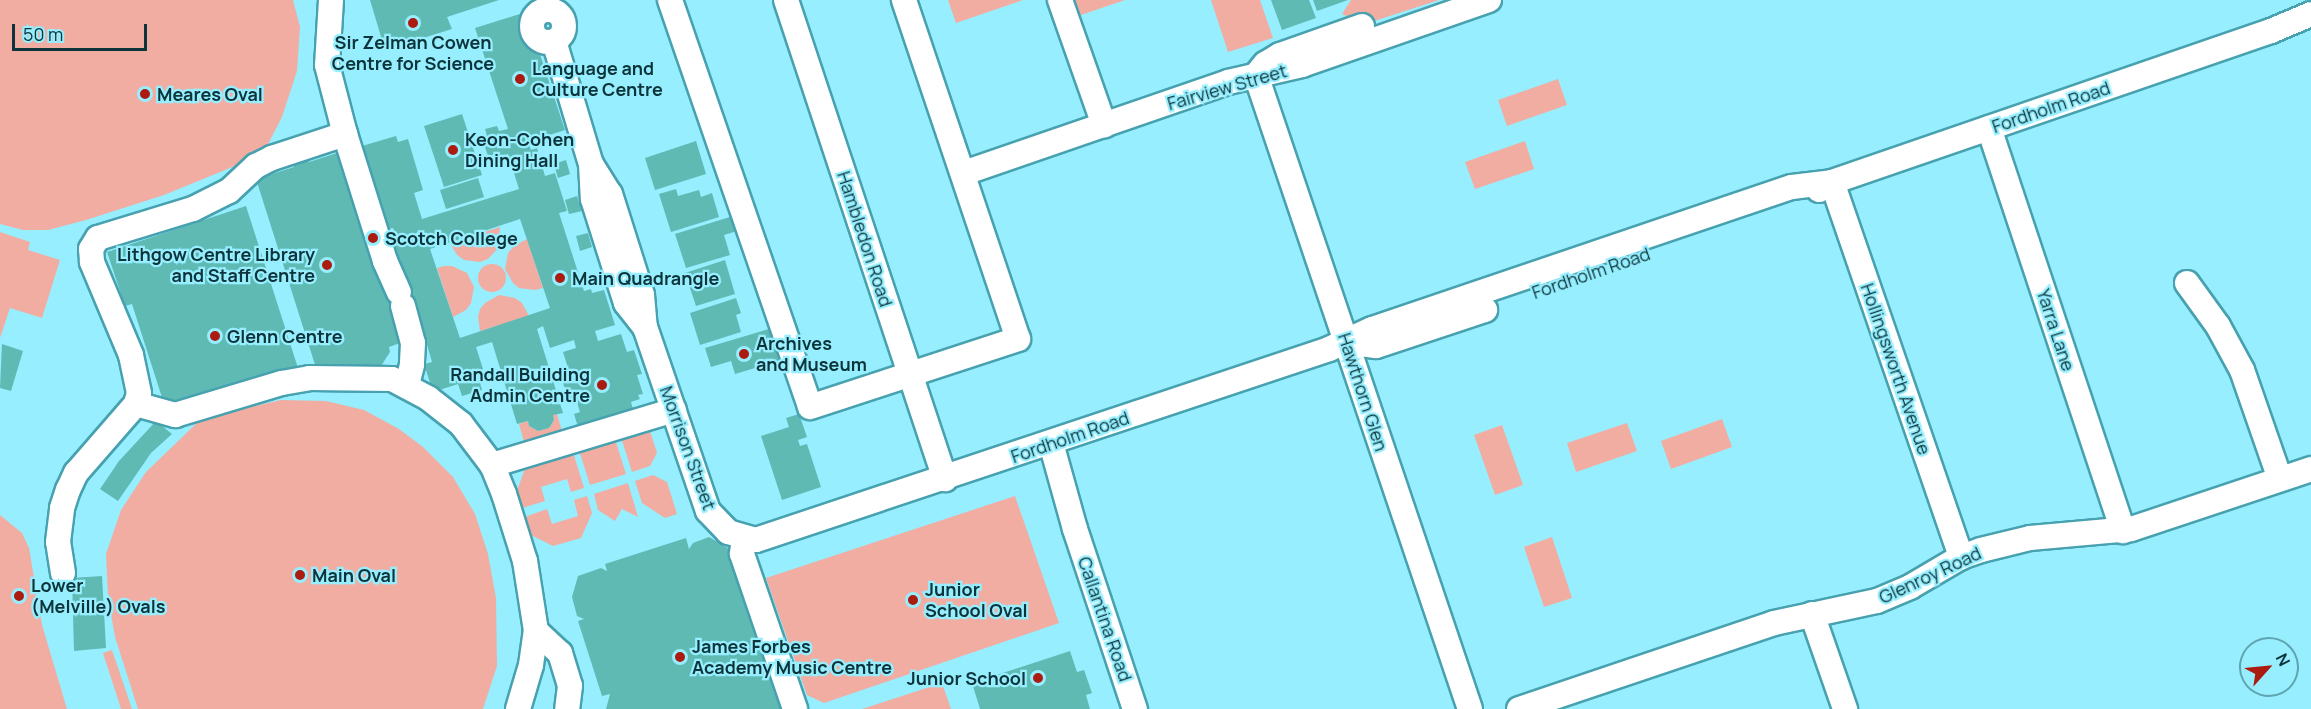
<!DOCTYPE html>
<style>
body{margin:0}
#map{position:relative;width:2311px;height:709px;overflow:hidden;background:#96eefe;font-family:Manrope,sans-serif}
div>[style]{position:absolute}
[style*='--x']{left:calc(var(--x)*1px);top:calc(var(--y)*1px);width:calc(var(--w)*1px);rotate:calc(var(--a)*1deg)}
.green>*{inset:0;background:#f2ada2}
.round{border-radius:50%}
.building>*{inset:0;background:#5fbab4}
.roads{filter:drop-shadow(2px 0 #47a1af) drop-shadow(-2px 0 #47a1af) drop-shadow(0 2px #47a1af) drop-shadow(0 -2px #47a1af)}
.minor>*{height:24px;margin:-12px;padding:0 12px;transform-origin:12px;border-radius:12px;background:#fff}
.minor>.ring{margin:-12px;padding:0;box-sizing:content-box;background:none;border:24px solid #fff;border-radius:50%}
.dots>*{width:16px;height:16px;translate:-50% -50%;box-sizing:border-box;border:3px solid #96eefe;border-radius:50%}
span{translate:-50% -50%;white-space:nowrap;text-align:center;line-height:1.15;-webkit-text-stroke:4.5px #96eefe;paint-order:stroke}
.poi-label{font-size:18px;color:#0d343a;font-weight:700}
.left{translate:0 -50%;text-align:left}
.right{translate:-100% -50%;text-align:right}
.street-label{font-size:18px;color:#0d343a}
.north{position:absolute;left:2239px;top:637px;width:60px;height:60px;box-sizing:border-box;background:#96eefe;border:2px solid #5fa4b0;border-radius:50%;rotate:63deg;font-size:16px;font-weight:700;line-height:24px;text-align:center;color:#0d343a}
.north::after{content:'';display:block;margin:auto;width:21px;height:27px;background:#ac1b10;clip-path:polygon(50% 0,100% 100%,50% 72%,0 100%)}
.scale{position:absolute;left:12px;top:24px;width:135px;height:27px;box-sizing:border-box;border:3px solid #0d343a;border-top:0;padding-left:8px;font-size:18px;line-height:21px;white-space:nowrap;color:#0d343a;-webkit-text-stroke:4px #96eefe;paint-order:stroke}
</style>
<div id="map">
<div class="green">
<i style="clip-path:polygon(0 0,293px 0,300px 27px,297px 71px,282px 117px,267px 146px,252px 159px,164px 195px,86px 220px,48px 230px,23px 230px,0 224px)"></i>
<i style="clip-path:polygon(948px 0,1023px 0,956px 23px)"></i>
<i style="clip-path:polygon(1073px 0,1125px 0,1078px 16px)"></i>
<i style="clip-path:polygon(1211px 0,1260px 0,1273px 38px,1228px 52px)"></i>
<i style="clip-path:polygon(1351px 0,1439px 0,1365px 24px,1342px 14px)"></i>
<i style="clip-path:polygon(1558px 79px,1567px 105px,1507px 126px,1498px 100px)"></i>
<i style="clip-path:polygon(1525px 141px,1534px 169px,1475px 189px,1465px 162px)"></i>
<i style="clip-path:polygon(500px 227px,498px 248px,488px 259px,480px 262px,464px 260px,457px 255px,450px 243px)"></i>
<i style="clip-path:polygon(0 232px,30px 242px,28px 250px,60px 260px,42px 318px,10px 308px,0 338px)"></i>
<i style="clip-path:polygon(527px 239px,543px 288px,535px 290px,519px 288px,513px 283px,505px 269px,508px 253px,514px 246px)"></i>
<i class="round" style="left:478px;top:264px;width:28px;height:28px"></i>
<i style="clip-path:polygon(444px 266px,452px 266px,467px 273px,474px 287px,471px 303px,466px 310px,453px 317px,437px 268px)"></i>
<i style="clip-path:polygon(499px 295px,515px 298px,522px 303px,529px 316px,480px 331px,478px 317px,480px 309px,485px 303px)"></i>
<i style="clip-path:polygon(281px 400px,326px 401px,364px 410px,399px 429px,423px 447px,453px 477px,475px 514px,488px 554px,496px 598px,497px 666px,483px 709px,138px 709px,115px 637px,108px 597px,106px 554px,121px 510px,146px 472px,202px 418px)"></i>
<i style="clip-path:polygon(557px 414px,562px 431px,524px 442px,519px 424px,528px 421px,529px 426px,538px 431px,549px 428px,554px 420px,553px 415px)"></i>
<i style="clip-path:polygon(1722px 419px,1732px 447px,1671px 469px,1661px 441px)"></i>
<i style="clip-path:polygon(1627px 423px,1637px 451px,1576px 472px,1567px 443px)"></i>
<i style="clip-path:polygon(1502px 425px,1523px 485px,1495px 495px,1474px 435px)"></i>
<i style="clip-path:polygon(649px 428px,657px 453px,650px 466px,632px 472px,621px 437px)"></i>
<i style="clip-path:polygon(615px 439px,626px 474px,590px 485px,579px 450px)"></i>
<i style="clip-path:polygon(573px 452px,584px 488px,571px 492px,567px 479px,541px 487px,545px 501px,519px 509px,515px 496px,526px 466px)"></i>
<i style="clip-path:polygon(653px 475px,667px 482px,677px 514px,665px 518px,642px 503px,635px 481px)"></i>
<i style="clip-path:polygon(628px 483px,638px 517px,622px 509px,615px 521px,598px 510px,594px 494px)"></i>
<i style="clip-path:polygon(587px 496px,592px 513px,581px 538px,553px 546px,527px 533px,522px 518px,547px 509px,552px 524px,578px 516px,574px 500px)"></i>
<i style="clip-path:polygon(1015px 496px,1059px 623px,824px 703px,807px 695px,766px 578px)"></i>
<i style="clip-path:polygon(0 515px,22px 533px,29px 548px,42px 625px,67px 709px,0 709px)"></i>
<i style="clip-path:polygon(1552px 537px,1572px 598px,1544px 607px,1524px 547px)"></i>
<i style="clip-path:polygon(112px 650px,132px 709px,121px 709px,103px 653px)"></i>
<i style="clip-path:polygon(942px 683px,951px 709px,862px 709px)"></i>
</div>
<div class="building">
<i style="clip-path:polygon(370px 0,499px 0,447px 17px,452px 29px,385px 50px)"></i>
<i style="clip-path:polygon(1271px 0,1309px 0,1316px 18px,1282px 30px)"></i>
<i style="clip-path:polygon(1313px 0,1348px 0,1317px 11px)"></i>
<i style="clip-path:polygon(evenodd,526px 12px,565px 130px,528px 142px,531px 150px,537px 148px,545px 176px,555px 173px,567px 211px,559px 213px,584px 291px,591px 289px,592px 293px,604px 290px,615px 325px,595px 331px,598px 341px,621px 334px,627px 352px,634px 350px,642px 374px,637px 375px,643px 394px,638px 395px,640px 399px,631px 402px,633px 409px,578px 427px,574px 414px,580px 412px,576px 399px,569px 401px,561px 377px,570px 374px,563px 352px,576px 348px,574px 340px,550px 348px,543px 326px,537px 329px,563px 413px,553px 415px,554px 420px,549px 428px,538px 431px,529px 426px,528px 421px,517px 424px,492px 342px,476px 347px,483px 369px,477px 372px,482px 390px,462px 396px,458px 384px,433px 392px,424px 364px,432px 362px,415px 303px,393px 310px,403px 342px,389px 347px,390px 352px,381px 366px,351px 377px,335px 374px,332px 366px,317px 371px,256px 179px,294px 167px,291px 158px,305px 154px,309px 162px,340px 152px,372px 250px,367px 251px,372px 266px,376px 264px,386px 296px,410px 289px,400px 259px,394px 261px,387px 238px,396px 235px,393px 228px,388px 229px,362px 146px,396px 136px,398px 142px,408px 139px,423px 190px,414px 193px,422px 219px,519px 189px,508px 154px,496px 158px,495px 154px,488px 156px,482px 138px,487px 136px,485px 129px,497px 126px,499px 131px,508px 129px,475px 28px,526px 12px,520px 219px,550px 308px,460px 338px,430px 249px,520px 219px)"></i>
<i style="clip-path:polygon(462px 114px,482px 175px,444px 187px,424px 126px)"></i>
<i style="clip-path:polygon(696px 141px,706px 174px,655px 190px,645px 158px)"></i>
<i style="clip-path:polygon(566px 160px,570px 174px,558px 178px,554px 164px)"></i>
<i style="clip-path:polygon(478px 178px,484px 197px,446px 209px,440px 190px)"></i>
<i style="clip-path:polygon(676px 189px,678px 196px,699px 190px,701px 197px,712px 193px,719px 217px,671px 232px,659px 194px)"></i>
<i style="clip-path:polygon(577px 196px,582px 211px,569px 214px,565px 200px)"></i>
<i style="clip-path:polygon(246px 206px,298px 368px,166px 410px,132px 304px,125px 306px,107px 252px)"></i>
<i style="clip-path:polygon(733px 216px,737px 231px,724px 235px,730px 255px,686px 268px,675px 234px)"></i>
<i style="clip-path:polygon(588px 233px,592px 247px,580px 251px,576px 236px)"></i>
<i style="clip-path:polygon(725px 260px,735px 294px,696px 306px,685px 273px)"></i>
<i style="clip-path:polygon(736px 298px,741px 313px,736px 315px,741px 332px,700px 345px,690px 313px)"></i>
<i style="clip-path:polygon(772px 328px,782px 360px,735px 374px,731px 361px,711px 367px,705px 348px)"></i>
<i style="clip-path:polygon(2px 344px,23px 351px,11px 391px,0 388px)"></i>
<i style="clip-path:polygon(799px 414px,807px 437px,798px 440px,800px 446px,807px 444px,821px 487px,782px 500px,761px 436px,789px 427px,786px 418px)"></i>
<i style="clip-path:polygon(156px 421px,172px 434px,151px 453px,118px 501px,100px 489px,119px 461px)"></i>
<i style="clip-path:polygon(709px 537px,728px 548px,787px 709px,606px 709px,610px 694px,602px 696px,578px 621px,584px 619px,577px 616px,572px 597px,578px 576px,601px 568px,607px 571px,605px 564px,686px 538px,689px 549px,693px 543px)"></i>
<i style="clip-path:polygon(102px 576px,106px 648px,74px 651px,72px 578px)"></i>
<i style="clip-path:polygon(1070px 651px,1077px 672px,1084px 670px,1092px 693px,1086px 695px,1090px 709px,980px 709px,972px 683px)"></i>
</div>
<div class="roads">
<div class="minor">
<i style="--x:331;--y:0;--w:65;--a:93.5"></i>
<i style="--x:327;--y:65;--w:71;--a:75.4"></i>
<i style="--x:345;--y:134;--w:133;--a:72.5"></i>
<i style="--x:385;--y:261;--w:34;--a:66"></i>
<i style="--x:670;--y:0;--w:430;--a:71"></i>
<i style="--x:810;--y:407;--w:219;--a:-18.1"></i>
<i style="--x:1018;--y:339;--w:358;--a:-108.6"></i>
<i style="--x:786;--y:0;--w:505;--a:71.64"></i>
<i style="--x:1060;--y:0;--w:133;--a:70.6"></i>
<i class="ring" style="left:532px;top:10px;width:8px;height:8px"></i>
<i style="--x:1362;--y:26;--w:87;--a:160.5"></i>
<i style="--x:1280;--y:55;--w:17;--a:149"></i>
<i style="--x:1265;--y:64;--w:14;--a:129"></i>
<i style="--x:1256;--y:75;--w:669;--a:71.35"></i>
<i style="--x:554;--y:41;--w:128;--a:73.3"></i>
<i style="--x:591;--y:164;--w:35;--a:87"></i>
<i style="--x:593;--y:199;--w:109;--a:72.4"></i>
<i style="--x:626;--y:303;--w:31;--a:52"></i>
<i style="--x:1989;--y:128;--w:425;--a:71.6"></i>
<i style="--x:591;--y:164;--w:36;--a:58"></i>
<i style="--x:610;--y:194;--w:106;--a:72.4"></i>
<i style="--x:642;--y:295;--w:32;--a:85"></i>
<i style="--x:645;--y:327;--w:194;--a:71.1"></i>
<i style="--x:708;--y:511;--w:29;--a:46"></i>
<i style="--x:728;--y:532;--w:29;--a:16"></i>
<i style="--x:756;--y:540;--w:604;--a:-18.43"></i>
<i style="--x:1329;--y:349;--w:47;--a:-24.9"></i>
<i style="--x:1372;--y:329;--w:443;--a:-18.7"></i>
<i style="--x:1792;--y:187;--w:40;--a:-7.1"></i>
<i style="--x:964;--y:173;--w:279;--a:-19"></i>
<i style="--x:1228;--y:82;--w:76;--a:-12.9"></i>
<i style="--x:1302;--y:65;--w:198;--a:-19.2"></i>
<i style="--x:1832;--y:182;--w:397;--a:71"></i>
<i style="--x:1819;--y:190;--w:15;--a:-32"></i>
<i style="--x:1832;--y:182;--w:464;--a:-19"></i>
<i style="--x:2271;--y:31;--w:43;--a:-23"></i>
<i style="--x:2187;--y:283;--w:53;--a:54.2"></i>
<i style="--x:2218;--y:326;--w:50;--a:61.4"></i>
<i style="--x:2242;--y:370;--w:115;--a:70.8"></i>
<i style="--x:403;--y:306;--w:38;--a:75"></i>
<i style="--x:413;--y:343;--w:22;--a:93"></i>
<i style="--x:412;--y:365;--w:21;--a:104"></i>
<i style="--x:1346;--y:342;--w:30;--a:8"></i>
<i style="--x:1376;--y:346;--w:115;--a:-18.3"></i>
<i style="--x:136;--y:404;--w:11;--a:-75"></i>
<i style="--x:139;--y:393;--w:39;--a:-102"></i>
<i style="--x:131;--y:355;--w:101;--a:-112.8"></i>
<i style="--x:92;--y:262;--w:13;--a:-94"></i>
<i style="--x:91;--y:249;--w:13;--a:-58"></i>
<i style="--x:98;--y:238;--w:99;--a:-17"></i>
<i style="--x:193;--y:209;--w:40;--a:-26.6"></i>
<i style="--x:229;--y:191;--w:37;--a:-43"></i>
<i style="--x:256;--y:166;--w:18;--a:-27"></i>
<i style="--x:272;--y:158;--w:77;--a:-18.2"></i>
<i style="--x:1051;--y:443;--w:89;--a:74.4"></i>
<i style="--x:1075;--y:529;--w:190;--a:71.6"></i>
<i style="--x:744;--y:539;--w:15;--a:98"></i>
<i style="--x:742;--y:554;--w:164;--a:71.1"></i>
<i style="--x:63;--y:573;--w:31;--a:-99"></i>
<i style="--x:58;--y:542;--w:34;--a:-83"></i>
<i style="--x:62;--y:508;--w:19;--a:-72"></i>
<i style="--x:68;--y:490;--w:19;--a:-65"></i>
<i style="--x:76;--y:473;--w:91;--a:-49"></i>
<i style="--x:136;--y:404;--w:41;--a:15.8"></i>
<i style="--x:175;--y:415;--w:112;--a:-16.7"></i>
<i style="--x:282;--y:383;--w:28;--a:-10"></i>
<i style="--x:310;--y:378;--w:82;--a:0.7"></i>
<i style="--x:392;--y:379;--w:41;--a:27.8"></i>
<i style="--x:428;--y:398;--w:42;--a:38.2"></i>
<i style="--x:461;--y:424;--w:51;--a:52.9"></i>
<i style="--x:1812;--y:614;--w:101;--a:70.8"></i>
<i style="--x:536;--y:631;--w:33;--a:43"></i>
<i style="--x:560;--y:653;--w:34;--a:73"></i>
<i style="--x:570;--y:686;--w:23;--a:97"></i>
<i style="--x:518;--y:709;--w:46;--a:-73.5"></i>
<i style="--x:531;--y:665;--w:34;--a:-82"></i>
<i style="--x:536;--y:631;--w:71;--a:-98.9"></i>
<i style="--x:525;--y:561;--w:70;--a:-107.4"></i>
<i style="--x:504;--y:494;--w:31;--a:-112"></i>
<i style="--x:492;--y:465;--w:190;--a:-16.8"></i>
<i style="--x:1519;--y:709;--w:269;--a:-18.6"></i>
<i style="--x:1774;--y:623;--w:105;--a:-12.1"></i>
<i style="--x:1877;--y:601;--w:36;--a:-23"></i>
<i style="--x:1910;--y:587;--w:59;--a:-30.5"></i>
<i style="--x:1961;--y:557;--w:21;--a:-19"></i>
<i style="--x:1981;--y:550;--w:50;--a:-13.8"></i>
<i style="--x:2030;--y:538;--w:101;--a:-5.1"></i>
<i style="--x:2131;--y:529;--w:190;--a:-18.4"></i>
</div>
</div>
<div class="dots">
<i style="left:413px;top:23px;background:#ac1b10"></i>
<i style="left:520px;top:79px;background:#ac1b10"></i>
<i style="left:145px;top:94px;background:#ac1b10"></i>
<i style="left:453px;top:150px;background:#ac1b10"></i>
<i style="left:373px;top:238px;background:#ac1b10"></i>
<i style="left:327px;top:265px;background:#ac1b10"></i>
<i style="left:560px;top:278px;background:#ac1b10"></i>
<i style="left:215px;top:336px;background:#ac1b10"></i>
<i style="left:744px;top:354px;background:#ac1b10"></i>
<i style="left:602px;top:385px;background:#ac1b10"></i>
<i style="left:300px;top:575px;background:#ac1b10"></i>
<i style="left:19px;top:596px;background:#ac1b10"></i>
<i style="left:913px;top:600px;background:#ac1b10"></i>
<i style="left:680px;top:657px;background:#ac1b10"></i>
<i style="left:1038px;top:678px;background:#ac1b10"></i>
</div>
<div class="poi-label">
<span style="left:413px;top:53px">Sir Zelman Cowen<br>Centre for Science</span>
<span class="left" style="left:532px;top:79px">Language and<br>Culture Centre</span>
<span class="left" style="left:157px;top:94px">Meares Oval</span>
<span class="left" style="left:465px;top:150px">Keon-Cohen<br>Dining Hall</span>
<span class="left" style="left:385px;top:238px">Scotch College</span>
<span class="right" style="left:315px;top:265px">Lithgow Centre Library<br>and Staff Centre</span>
<span class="left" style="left:572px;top:278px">Main Quadrangle</span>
<span class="left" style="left:227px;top:336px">Glenn Centre</span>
<span class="left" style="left:756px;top:354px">Archives<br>and Museum</span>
<span class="right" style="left:590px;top:385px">Randall Building<br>Admin Centre</span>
<span class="left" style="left:312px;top:575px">Main Oval</span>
<span class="left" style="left:31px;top:596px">Lower<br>(Melville) Ovals</span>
<span class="left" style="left:925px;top:600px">Junior<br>School Oval</span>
<span class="left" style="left:692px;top:657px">James Forbes<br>Academy Music Centre</span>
<span class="right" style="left:1026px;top:678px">Junior School</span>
</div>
<div class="street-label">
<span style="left:1227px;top:87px;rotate:-16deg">Fairview Street</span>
<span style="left:2051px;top:107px;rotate:-19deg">Fordholm Road</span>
<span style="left:865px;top:239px;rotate:72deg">Hambledon Road</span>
<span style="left:1591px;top:273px;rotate:-19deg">Fordholm Road</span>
<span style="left:2056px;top:330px;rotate:72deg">Yarra Lane</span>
<span style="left:1896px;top:369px;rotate:71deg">Hollingsworth Avenue</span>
<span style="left:1363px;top:392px;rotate:72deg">Hawthorn Glen</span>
<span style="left:1070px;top:437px;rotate:-19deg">Fordholm Road</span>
<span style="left:688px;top:448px;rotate:70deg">Morrison Street</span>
<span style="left:1930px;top:575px;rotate:-25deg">Glenroy Road</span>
<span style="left:1105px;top:619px;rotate:71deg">Callantina Road</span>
</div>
<div class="north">N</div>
<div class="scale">50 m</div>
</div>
